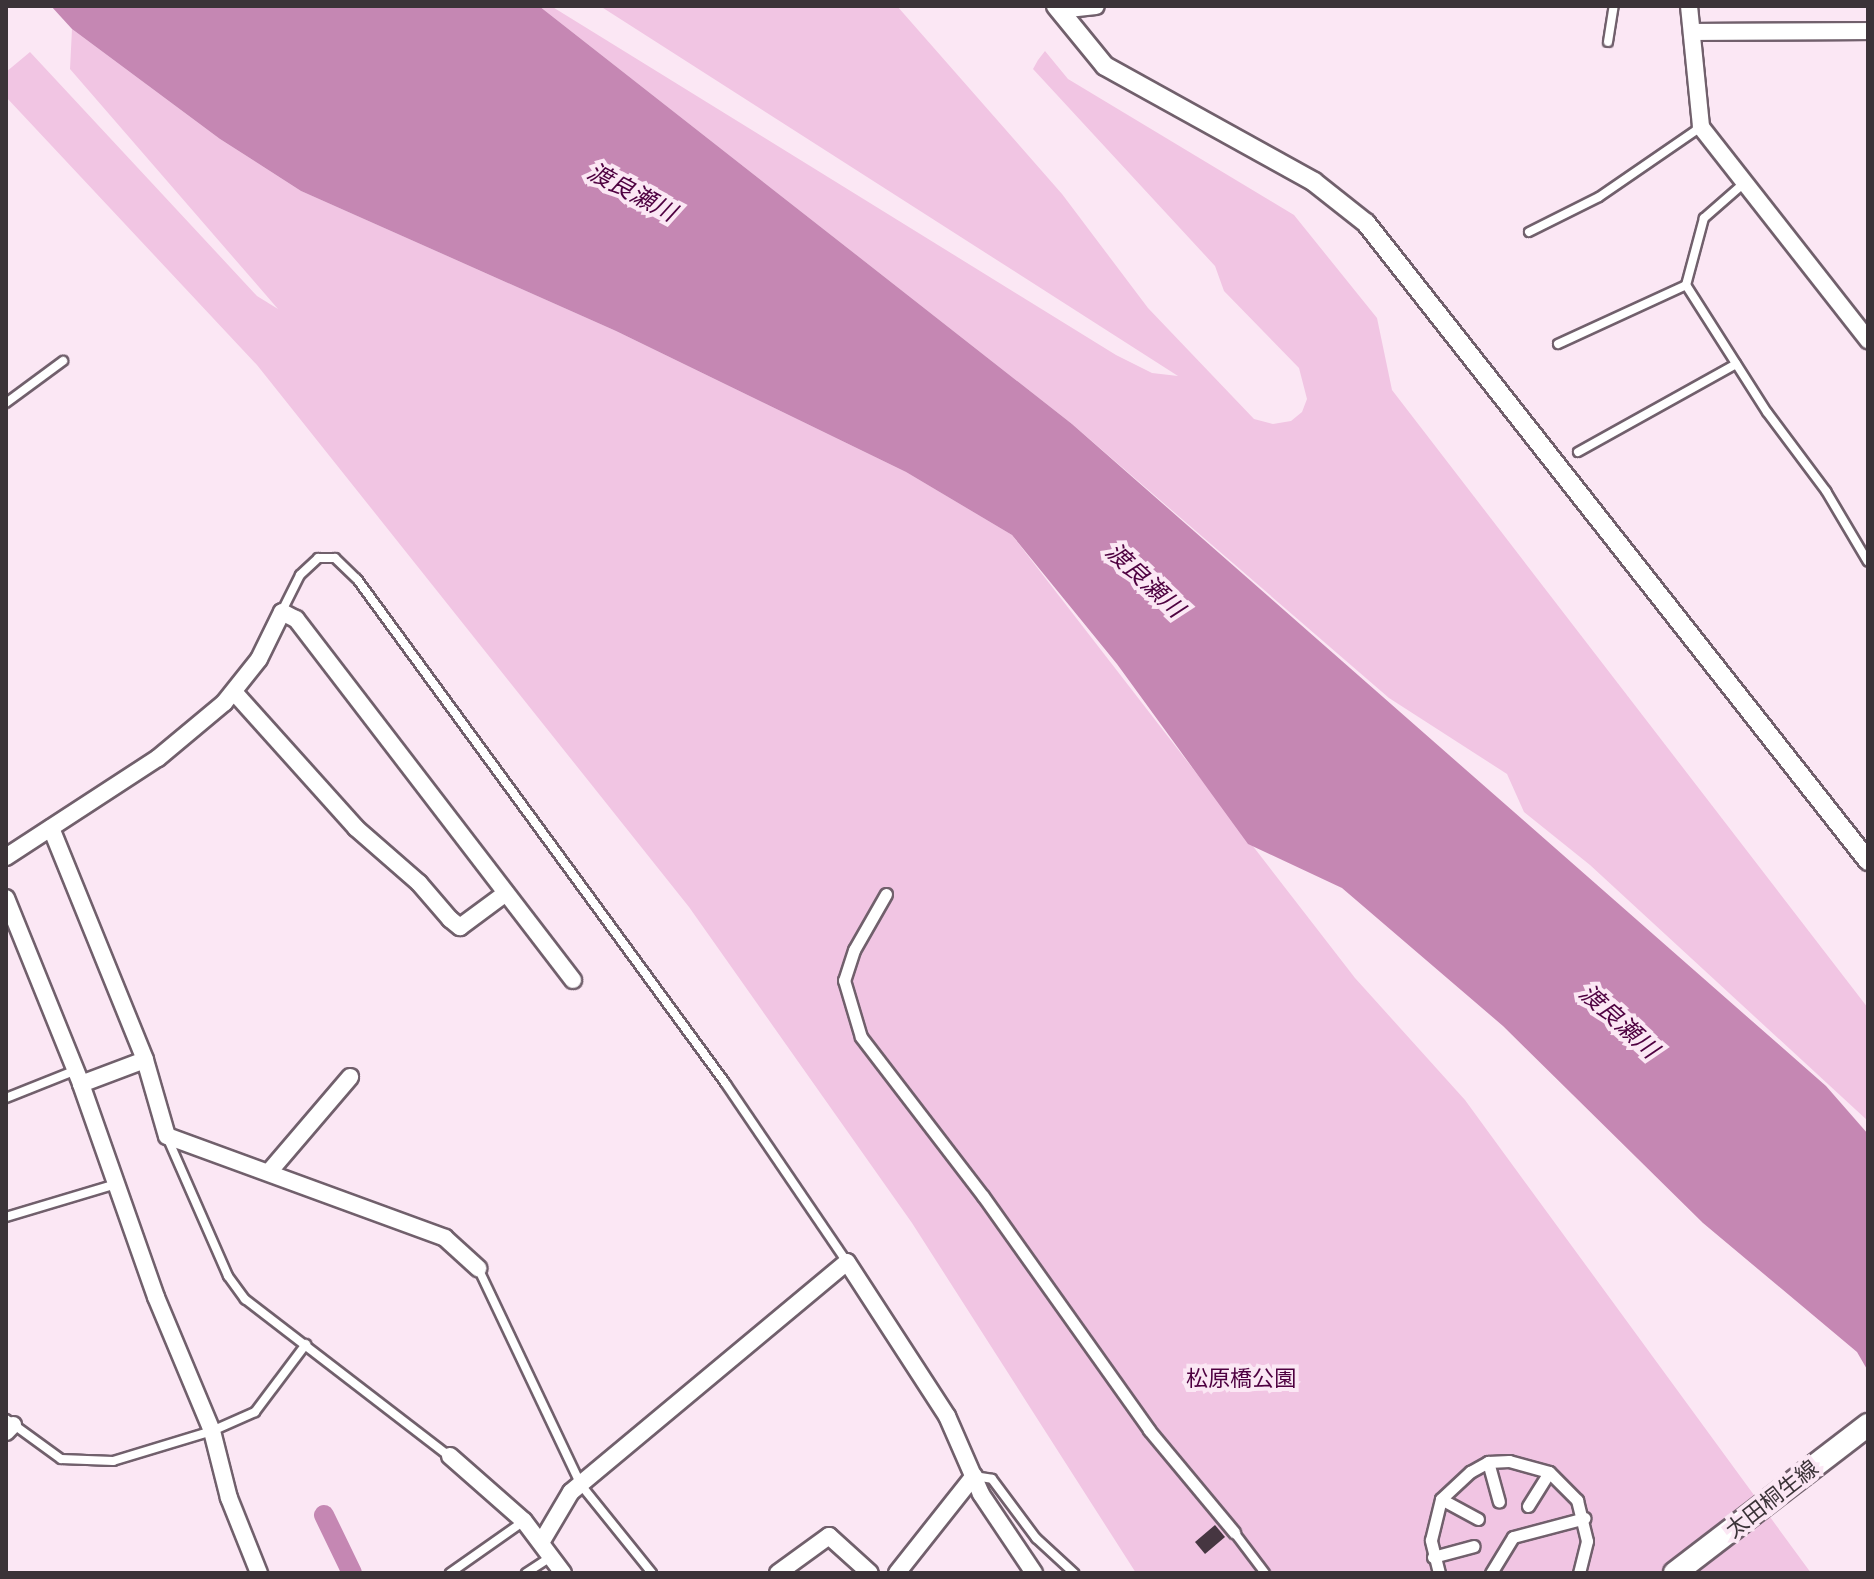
<!DOCTYPE html>
<meta charset="utf-8">
<style>
body{margin:0}
#map{position:relative;width:1874px;height:1579px;overflow:hidden;background:#fbe7f4;font-family:"PT Sans","Noto Sans JP",sans-serif}
div>[style]{position:absolute}
[style*='--x']{left:calc(var(--x)*1px);top:calc(var(--y)*1px);width:calc(var(--w)*1px);rotate:calc(var(--a)*1deg)}
.green>*{inset:0;background:#f1c5e3}
.water>*{inset:0;background:#c587b3}
.canal>*{height:20px;margin:-10px;padding:0 10px;transform-origin:10px;border-radius:10px;background:#c587b3}
.building>*{inset:0;background:#463641}
.roads{filter:drop-shadow(2px 0 #71606c) drop-shadow(-2px 0 #71606c) drop-shadow(0 2px #71606c) drop-shadow(0 -2px #71606c)}
.service>*{height:8px;margin:-4px;padding:0 4px;transform-origin:4px;border-radius:4px;background:#fff}
.pedestrian>*{height:11px;margin:-5.5px;padding:0 5.5px;transform-origin:5.5px;border-radius:5.5px;background:#fff}
.minor>*{height:16px;margin:-8px;padding:0 8px;transform-origin:8px;border-radius:8px;background:#fff}
.tertiary>*{height:18px;margin:-9px;padding:0 9px;transform-origin:9px;border-radius:9px;background:#fff}
.secondary>*{height:22px;margin:-11px;padding:0 11px;transform-origin:11px;border-radius:11px;background:#fff}
span{translate:-50% -50%;white-space:nowrap;text-align:center;line-height:1.15;-webkit-text-stroke:8px #fbe7f4;paint-order:stroke}
.park-label{font-size:22px;color:#4e0040}
.street-label{font-size:22px;color:#3b3338}
.water-label{font-size:24px;color:#4f0241;font-style:italic}
.frame{position:absolute;inset:0;border:8px solid #3b3338;pointer-events:none}
</style>
<div id="map">
<div class="green">
<i style="clip-path:polygon(539px 6px,551px 6px,1116px 355px,1152px 373px,1178px 376px,600px 6px,897px 6px,1062px 194px,1148px 308px,1254px 419px,1273px 424px,1291px 421px,1302px 412px,1307px 399px,1299px 368px,1224px 291px,1215px 266px,1033px 69px,1038px 60px,1045px 51px,1068px 79px,1294px 215px,1377px 318px,1392px 390px,1868px 1008px,1868px 1121px,1590px 865px,1524px 812px,1507px 774px,1389px 698px,1072px 424px)"></i>
<i style="clip-path:polygon(72px 29px,220px 139px,301px 191px,616px 331px,906px 472px,1012px 535px,1355px 978px,1465px 1100px,1811px 1573px,1136px 1573px,912px 1223px,689px 907px,257px 365px,6px 97px,6px 72px,30px 52px,257px 296px,278px 309px,70px 69px)"></i>
</div>
<div class="water">
<i style="clip-path:polygon(51px 6px,539px 6px,1072px 424px,1826px 1086px,1868px 1134px,1868px 1371px,1857px 1352px,1703px 1223px,1503px 1026px,1342px 888px,1248px 844px,1117px 664px,1012px 535px,906px 472px,616px 331px,301px 191px,220px 139px,72px 29px)"></i>
</div>
<div class="canal">
<i style="--x:324;--y:1515;--w:64;--a:64.2"></i>
</div>
<div class="building">
<i style="clip-path:polygon(1215px 1525px,1225px 1537px,1205px 1554px,1195px 1542px)"></i>
</div>
<div class="roads">
<div class="service">
<i style="--x:1608;--y:42;--w:36;--a:-81"></i>
<i style="--x:1743;--y:184;--w:52;--a:138.9"></i>
<i style="--x:1704;--y:218;--w:69;--a:105"></i>
<i style="--x:1686;--y:285;--w:151;--a:57.5"></i>
<i style="--x:1767;--y:412;--w:99;--a:53.2"></i>
<i style="--x:1826;--y:491;--w:82;--a:59.4"></i>
<i style="--x:1529;--y:232;--w:78;--a:-26.6"></i>
<i style="--x:1599;--y:197;--w:124;--a:-34.5"></i>
<i style="--x:1558;--y:344;--w:141;--a:-24.7"></i>
<i style="--x:6;--y:403;--w:71;--a:-36.4"></i>
<i style="--x:1578;--y:452;--w:181;--a:-29.1"></i>
<i style="--x:282;--y:611;--w:40;--a:-63.4"></i>
<i style="--x:300;--y:575;--w:25;--a:-43"></i>
<i style="--x:318;--y:558;--w:17;--a:0"></i>
<i style="--x:335;--y:558;--w:30;--a:44"></i>
<i style="--x:357;--y:579;--w:625;--a:53.84"></i>
<i style="--x:726;--y:1084;--w:215;--a:55.8"></i>
<i style="--x:6;--y:1098;--w:73;--a:-21.7"></i>
<i style="--x:167;--y:1137;--w:152;--a:66.3"></i>
<i style="--x:228;--y:1276;--w:29;--a:54"></i>
<i style="--x:245;--y:1299;--w:257;--a:37.6"></i>
<i style="--x:6;--y:1217;--w:115;--a:-16.7"></i>
<i style="--x:478;--y:1268;--w:240;--a:64.6"></i>
<i style="--x:581;--y:1485;--w:113;--a:51.1"></i>
<i style="--x:6;--y:1419;--w:68;--a:36"></i>
<i style="--x:61;--y:1459;--w:52;--a:2.2"></i>
<i style="--x:113;--y:1461;--w:103;--a:-16.9"></i>
<i style="--x:212;--y:1431;--w:47;--a:-23.8"></i>
<i style="--x:255;--y:1412;--w:85;--a:-53.1"></i>
<i style="--x:974;--y:1476;--w:18;--a:9"></i>
<i style="--x:992;--y:1479;--w:74;--a:53.3"></i>
<i style="--x:1036;--y:1538;--w:52;--a:42.6"></i>
<i style="--x:1234;--y:1532;--w:51;--a:52.9"></i>
<i style="--x:450;--y:1573;--w:90;--a:-35.1"></i>
<i style="--x:526;--y:1573;--w:31;--a:-33"></i>
</div>
<div class="pedestrian">
<i style="--x:886;--y:894;--w:64;--a:119.7"></i>
<i style="--x:854;--y:950;--w:32;--a:108"></i>
<i style="--x:844;--y:980;--w:59;--a:73.4"></i>
<i style="--x:861;--y:1037;--w:200;--a:52.5"></i>
<i style="--x:983;--y:1196;--w:287;--a:54.6"></i>
<i style="--x:1149;--y:1430;--w:133;--a:50.2"></i>
<i style="--x:1488;--y:1462;--w:41;--a:74.6"></i>
<i style="--x:1441;--y:1499;--w:42;--a:28.4"></i>
<i style="--x:1528;--y:1506;--w:40;--a:-58"></i>
<i style="--x:1433;--y:1557;--w:42;--a:-15"></i>
<i style="--x:1439;--y:1573;--w:34;--a:-104"></i>
<i style="--x:1431;--y:1540;--w:42;--a:-76.3"></i>
<i style="--x:1441;--y:1499;--w:40;--a:-43"></i>
<i style="--x:1470;--y:1472;--w:21;--a:-29"></i>
<i style="--x:1488;--y:1462;--w:21;--a:-3"></i>
<i style="--x:1509;--y:1461;--w:41;--a:15.4"></i>
<i style="--x:1549;--y:1472;--w:40;--a:45"></i>
<i style="--x:1577;--y:1500;--w:42;--a:76.3"></i>
<i style="--x:1587;--y:1541;--w:33;--a:104"></i>
<i style="--x:1491;--y:1573;--w:42;--a:-58.6"></i>
<i style="--x:1513;--y:1537;--w:74;--a:-14.8"></i>
</div>
<div class="minor">
<i style="--x:1689;--y:6;--w:122;--a:84.3"></i>
<i style="--x:1701;--y:127;--w:271;--a:51.9"></i>
<i style="--x:1059;--y:10;--w:37;--a:-6"></i>
<i style="--x:1694;--y:32;--w:174;--a:-0.3"></i>
<i style="--x:235;--y:693;--w:181;--a:48.1"></i>
<i style="--x:356;--y:828;--w:84;--a:41.1"></i>
<i style="--x:419;--y:883;--w:48;--a:49.3"></i>
<i style="--x:450;--y:919;--w:13;--a:39"></i>
<i style="--x:460;--y:927;--w:57;--a:-36.5"></i>
<i style="--x:51;--y:828;--w:250;--a:67.9"></i>
<i style="--x:145;--y:1060;--w:79;--a:73.9"></i>
<i style="--x:167;--y:1136;--w:296;--a:20.1"></i>
<i style="--x:445;--y:1238;--w:45;--a:42.3"></i>
<i style="--x:6;--y:857;--w:181;--a:-33.1"></i>
<i style="--x:158;--y:758;--w:86;--a:-39.8"></i>
<i style="--x:224;--y:703;--w:56;--a:-51.5"></i>
<i style="--x:259;--y:659;--w:52;--a:-63.9"></i>
<i style="--x:282;--y:612;--w:16;--a:27"></i>
<i style="--x:296;--y:619;--w:455;--a:52.5"></i>
<i style="--x:6;--y:898;--w:201;--a:68"></i>
<i style="--x:81;--y:1084;--w:226;--a:70.6"></i>
<i style="--x:156;--y:1297;--w:145;--a:67.3"></i>
<i style="--x:212;--y:1431;--w:69;--a:75.8"></i>
<i style="--x:229;--y:1498;--w:81;--a:68.2"></i>
<i style="--x:81;--y:1084;--w:68;--a:-20.6"></i>
<i style="--x:269;--y:1172;--w:125;--a:-49.5"></i>
<i style="--x:6;--y:1432;--w:10;--a:-45"></i>
<i style="--x:450;--y:1456;--w:98;--a:41.3"></i>
<i style="--x:524;--y:1521;--w:65;--a:53.1"></i>
<i style="--x:542;--y:1541;--w:57;--a:-59.4"></i>
<i style="--x:571;--y:1492;--w:359;--a:-39.8"></i>
<i style="--x:847;--y:1262;--w:184;--a:57"></i>
<i style="--x:947;--y:1416;--w:85;--a:66.4"></i>
<i style="--x:981;--y:1494;--w:95;--a:56.1"></i>
<i style="--x:778;--y:1573;--w:63;--a:-36"></i>
<i style="--x:829;--y:1536;--w:55;--a:42.1"></i>
<i style="--x:897;--y:1573;--w:124;--a:-51.6"></i>
</div>
<div class="tertiary">
<i style="--x:1056;--y:6;--w:77;--a:50.8"></i>
<i style="--x:1105;--y:66;--w:239;--a:29"></i>
<i style="--x:1314;--y:182;--w:66;--a:38.3"></i>
<i style="--x:1366;--y:223;--w:812;--a:51.8"></i>
</div>
<div class="secondary">
<i style="--x:1675;--y:1573;--w:243;--a:-37.5"></i>
</div>
</div>
<div class="park-label">
<span style="left:1241px;top:1379px">松原橋公園</span>
</div>
<div class="street-label">
<span style="left:1772px;top:1499px;rotate:-38deg">太田桐生線</span>
</div>
<div class="water-label">
<span style="left:632px;top:192px;rotate:28deg">渡良瀬川</span>
<span style="left:1145px;top:580px;rotate:43deg">渡良瀬川</span>
<span style="left:1619px;top:1021px;rotate:42deg">渡良瀬川</span>
</div>
<div class="frame"></div>
</div>
